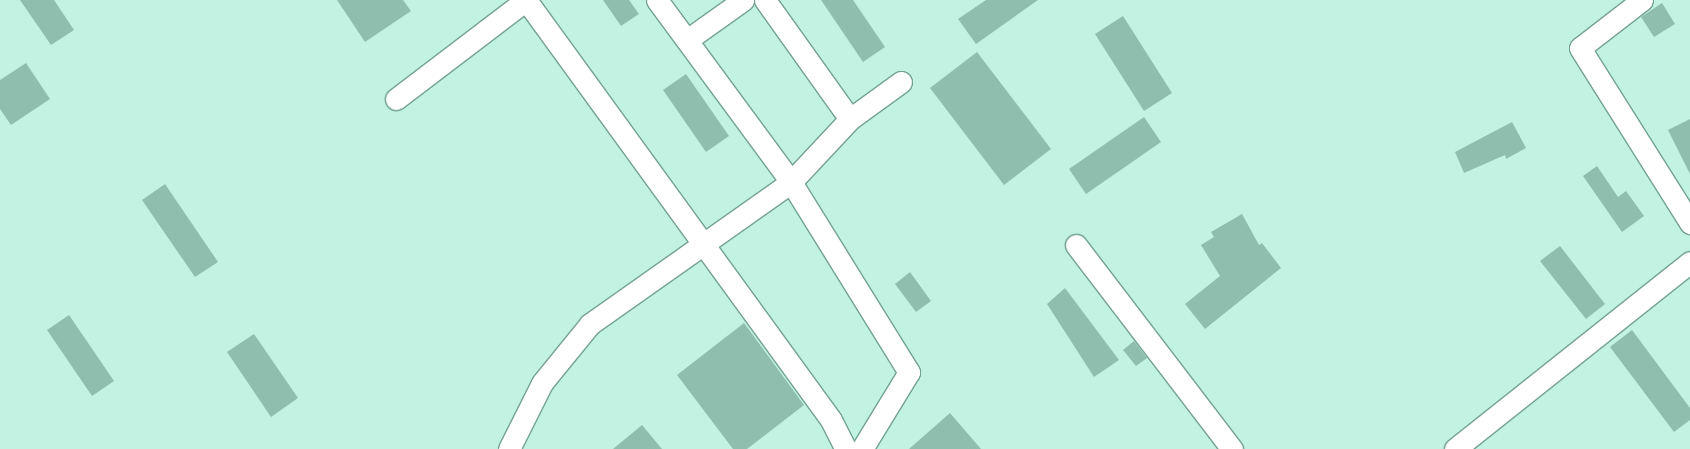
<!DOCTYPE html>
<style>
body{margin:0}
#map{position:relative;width:1690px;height:449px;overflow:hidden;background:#c2f2e2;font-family:"Public Sans",sans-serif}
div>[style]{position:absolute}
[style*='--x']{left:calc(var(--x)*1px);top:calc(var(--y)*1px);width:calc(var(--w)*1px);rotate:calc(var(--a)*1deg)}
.building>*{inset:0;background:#8fbeaf}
.roads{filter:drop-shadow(1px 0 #74a294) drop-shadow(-1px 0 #74a294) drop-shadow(0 1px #74a294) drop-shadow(0 -1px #74a294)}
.minor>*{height:21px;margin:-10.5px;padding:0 10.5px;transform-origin:10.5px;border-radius:10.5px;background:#fff}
span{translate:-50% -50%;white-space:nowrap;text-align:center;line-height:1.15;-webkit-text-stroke:4.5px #d6fdf0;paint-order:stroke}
</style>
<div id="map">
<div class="building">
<i style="clip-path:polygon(20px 0,54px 0,74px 30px,51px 45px)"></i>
<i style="clip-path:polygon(337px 0,403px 0,411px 11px,365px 42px)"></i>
<i style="clip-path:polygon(603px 0,629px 0,639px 14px,621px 26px)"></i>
<i style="clip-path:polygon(821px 0,853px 0,885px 47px,863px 62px)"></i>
<i style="clip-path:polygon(986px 0,1038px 0,976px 44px,958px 19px)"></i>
<i style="clip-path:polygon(1662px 3px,1675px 24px,1654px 37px,1641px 17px)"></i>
<i style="clip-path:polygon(1123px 16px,1172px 93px,1144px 111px,1095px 34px)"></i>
<i style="clip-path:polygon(977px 52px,1051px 149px,1004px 185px,930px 88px)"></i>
<i style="clip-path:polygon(26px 63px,50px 99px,11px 125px,0 109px,0 80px)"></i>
<i style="clip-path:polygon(686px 74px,729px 136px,706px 152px,663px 90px)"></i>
<i style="clip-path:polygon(1144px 117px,1161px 142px,1086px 194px,1069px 169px)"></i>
<i style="clip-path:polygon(1690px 119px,1690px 174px,1668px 130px)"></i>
<i style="clip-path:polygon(1512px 122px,1526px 148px,1506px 159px,1505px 155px,1464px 173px,1455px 152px)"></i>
<i style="clip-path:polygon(1597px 166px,1618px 197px,1626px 191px,1644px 216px,1622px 232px,1583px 176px)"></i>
<i style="clip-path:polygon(165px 184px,218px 262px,195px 277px,142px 200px)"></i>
<i style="clip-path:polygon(1242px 214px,1259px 245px,1262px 243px,1281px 268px,1205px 329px,1185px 304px,1220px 276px,1201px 245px,1214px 237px,1211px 232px)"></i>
<i style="clip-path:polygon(1560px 246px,1605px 304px,1586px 319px,1540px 261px)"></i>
<i style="clip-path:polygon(910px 272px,931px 301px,916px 312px,895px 284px)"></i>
<i style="clip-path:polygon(1065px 288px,1119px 360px,1094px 377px,1047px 304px)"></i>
<i style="clip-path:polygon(69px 315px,114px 381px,92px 396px,47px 330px)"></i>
<i style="clip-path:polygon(744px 323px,804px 405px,747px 449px,733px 449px,677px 375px)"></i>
<i style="clip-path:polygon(1632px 330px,1690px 408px,1690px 420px,1674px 432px,1610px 347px)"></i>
<i style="clip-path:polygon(254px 334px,298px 398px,271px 417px,227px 352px)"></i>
<i style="clip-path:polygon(1134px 341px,1147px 358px,1136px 366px,1123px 350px)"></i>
<i style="clip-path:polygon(950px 413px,981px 449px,909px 449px)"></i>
<i style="clip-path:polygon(642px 425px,662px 449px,613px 449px)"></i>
</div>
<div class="roads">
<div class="minor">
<i style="--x:526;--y:0;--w:519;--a:54.01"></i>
<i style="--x:831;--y:420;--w:33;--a:63"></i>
<i style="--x:657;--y:0;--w:226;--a:53.6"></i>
<i style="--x:791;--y:182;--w:224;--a:58.2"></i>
<i style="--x:909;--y:372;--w:90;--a:121.4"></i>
<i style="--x:765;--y:0;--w:146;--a:54.5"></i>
<i style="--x:1642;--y:0;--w:78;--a:142.3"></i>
<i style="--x:1580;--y:48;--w:207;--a:57.8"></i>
<i style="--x:687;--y:40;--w:69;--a:-35.5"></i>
<i style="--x:396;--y:99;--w:163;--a:-37.3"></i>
<i style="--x:1076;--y:245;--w:257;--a:52.6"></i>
<i style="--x:509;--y:449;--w:74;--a:-63.4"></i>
<i style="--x:542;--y:383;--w:76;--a:-50.9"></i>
<i style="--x:590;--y:324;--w:246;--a:-35.2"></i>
<i style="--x:791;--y:182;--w:86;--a:-46.9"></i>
<i style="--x:850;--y:119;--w:63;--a:-36"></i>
<i style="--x:1455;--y:449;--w:300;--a:-38.5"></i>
</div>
</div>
</div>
